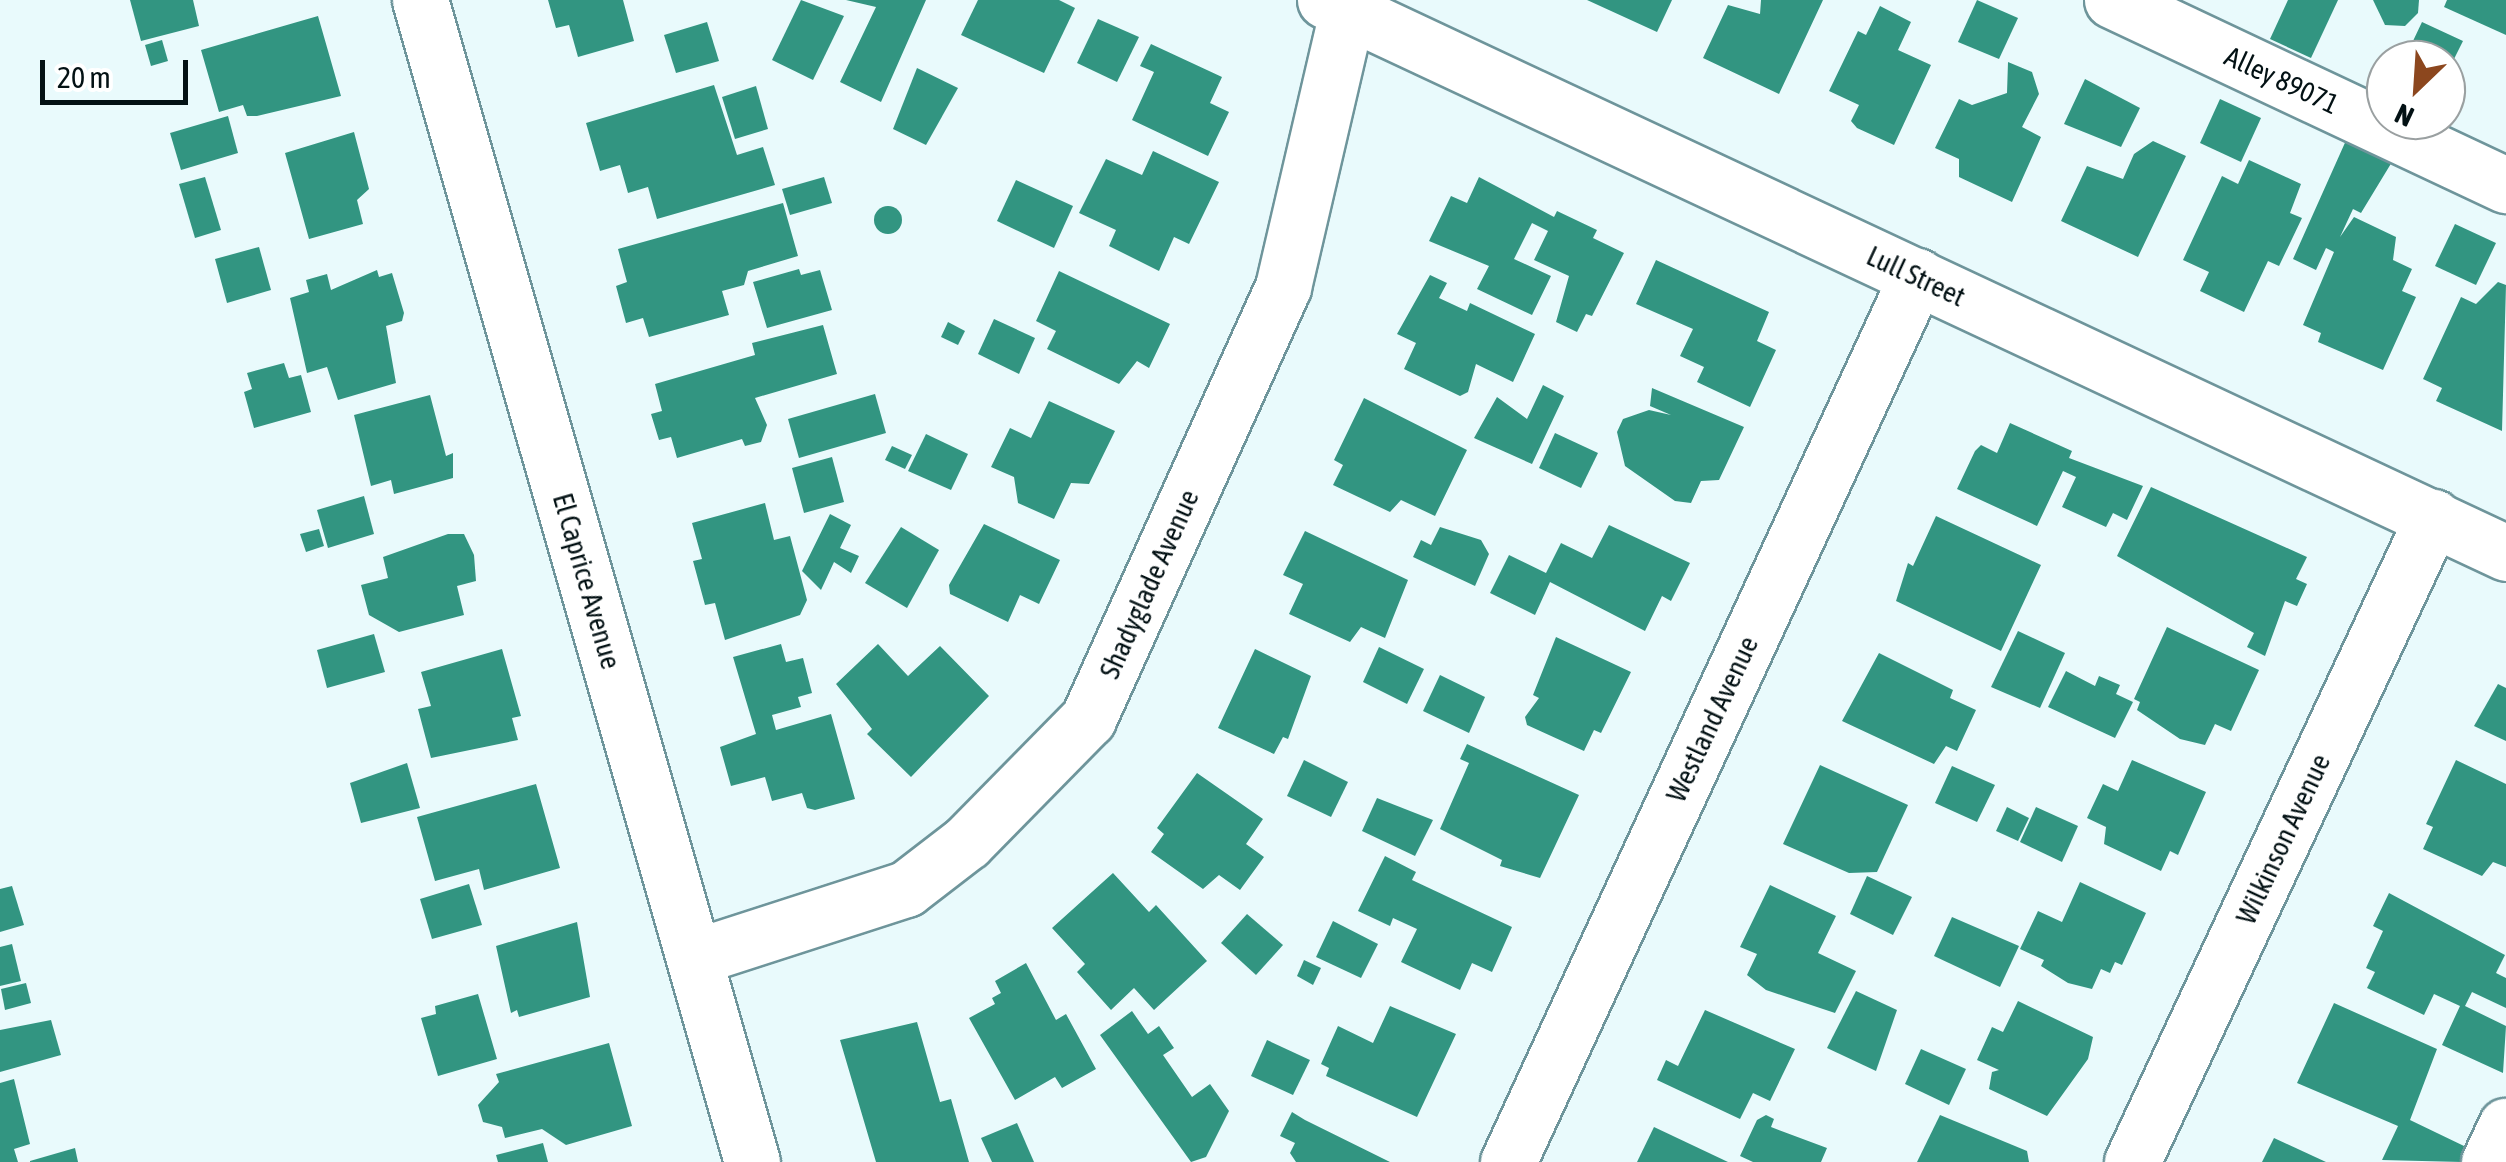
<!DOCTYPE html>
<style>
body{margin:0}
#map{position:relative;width:2506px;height:1162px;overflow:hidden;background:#e9fafc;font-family:"Asap Condensed",sans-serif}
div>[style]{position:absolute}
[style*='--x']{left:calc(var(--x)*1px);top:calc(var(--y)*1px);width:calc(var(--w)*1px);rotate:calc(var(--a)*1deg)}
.building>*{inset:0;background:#329581}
.round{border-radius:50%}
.roads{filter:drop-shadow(2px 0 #6e959b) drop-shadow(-2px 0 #6e959b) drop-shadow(0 2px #6e959b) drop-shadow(0 -2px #6e959b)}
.minor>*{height:55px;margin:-27.5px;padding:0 27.5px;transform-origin:27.5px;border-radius:27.5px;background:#fff}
span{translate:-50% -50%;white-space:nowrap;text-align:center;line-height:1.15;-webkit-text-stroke:9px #fff;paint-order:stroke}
.street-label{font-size:28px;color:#031114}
.north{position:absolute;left:2366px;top:40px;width:100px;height:100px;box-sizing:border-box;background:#fff;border:2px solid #9aa0a1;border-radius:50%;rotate:205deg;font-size:28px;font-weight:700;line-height:40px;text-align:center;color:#031114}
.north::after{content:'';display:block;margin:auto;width:35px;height:45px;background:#8c471e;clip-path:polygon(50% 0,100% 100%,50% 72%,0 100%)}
.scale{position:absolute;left:40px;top:60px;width:148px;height:45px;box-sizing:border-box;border:5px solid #031114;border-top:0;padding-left:12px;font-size:30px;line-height:35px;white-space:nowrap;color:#031114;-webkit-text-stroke:8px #fff;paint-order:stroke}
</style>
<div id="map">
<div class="building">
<i style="clip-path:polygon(130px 0,193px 0,199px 26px,141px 41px)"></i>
<i style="clip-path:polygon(548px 0,623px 0,634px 41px,578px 57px,569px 25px,556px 28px)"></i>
<i style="clip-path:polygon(801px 0,844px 16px,813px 80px,772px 60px)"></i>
<i style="clip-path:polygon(846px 0,926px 0,881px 102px,840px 82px,876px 7px)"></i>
<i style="clip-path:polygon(978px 0,1059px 0,1075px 8px,1044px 73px,961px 35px)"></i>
<i style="clip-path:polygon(1587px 0,1672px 0,1657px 32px)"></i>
<i style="clip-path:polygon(1761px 0,1823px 0,1779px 94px,1703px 58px,1728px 5px,1760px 14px)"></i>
<i style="clip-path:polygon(1977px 0,2018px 18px,1999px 59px,1958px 42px)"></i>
<i style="clip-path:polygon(2288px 0,2338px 0,2311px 58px,2270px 39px)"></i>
<i style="clip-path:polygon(2373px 0,2419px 0,2418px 13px,2405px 26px,2385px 25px)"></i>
<i style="clip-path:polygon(2447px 0,2506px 0,2506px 35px,2444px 7px)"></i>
<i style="clip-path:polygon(1880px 6px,1911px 22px,1898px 50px,1931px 65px,1894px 145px,1857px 128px,1851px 121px,1859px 105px,1829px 91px,1858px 31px,1866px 35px)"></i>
<i style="clip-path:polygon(318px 16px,341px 96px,257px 116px,247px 116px,243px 105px,219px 112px,201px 50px)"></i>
<i style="clip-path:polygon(1098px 19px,1139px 37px,1117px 82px,1077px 63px)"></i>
<i style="clip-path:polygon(707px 22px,719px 61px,676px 73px,664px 35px)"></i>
<i style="clip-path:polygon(2422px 22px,2463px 41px,2446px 75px,2446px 60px,2404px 60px)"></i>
<i style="clip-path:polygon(162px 40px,168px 61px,151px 66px,145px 45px)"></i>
<i style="clip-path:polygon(1151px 44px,1222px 77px,1210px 103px,1229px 112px,1208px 156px,1132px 120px,1154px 72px,1140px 66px)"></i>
<i style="clip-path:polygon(2008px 62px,2032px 72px,2039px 94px,2022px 127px,2041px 137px,2012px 202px,1959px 177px,1959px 159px,1935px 148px,1959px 99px,1972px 105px,2007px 93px)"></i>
<i style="clip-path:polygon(917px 68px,958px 88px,926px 145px,893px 129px)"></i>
<i style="clip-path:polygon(2085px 79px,2140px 108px,2121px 147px,2064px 124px)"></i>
<i style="clip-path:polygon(714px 85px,737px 155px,763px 147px,775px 185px,657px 219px,648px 187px,628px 193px,620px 165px,600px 171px,586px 123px)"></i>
<i style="clip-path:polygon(756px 86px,768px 129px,735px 139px,722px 97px)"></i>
<i style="clip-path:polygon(2220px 99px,2261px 118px,2241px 162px,2200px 143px)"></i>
<i style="clip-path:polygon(228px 116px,238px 153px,181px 170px,170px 133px)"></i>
<i style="clip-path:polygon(354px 132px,369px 189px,357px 200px,363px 224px,309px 239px,285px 153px)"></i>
<i style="clip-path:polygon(2348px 136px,2395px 157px,2361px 213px,2353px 209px,2340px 237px,2354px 217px,2396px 237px,2393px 260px,2412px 269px,2402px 291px,2416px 297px,2383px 370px,2318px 342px,2321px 333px,2303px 325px,2334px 252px,2326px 248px,2316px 270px,2293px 259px)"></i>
<i style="clip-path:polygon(2153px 141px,2186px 156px,2138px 257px,2061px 221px,2087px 166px,2123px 179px,2134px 154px)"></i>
<i style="clip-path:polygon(1153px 151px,1219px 182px,1189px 244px,1174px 237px,1159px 271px,1109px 246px,1116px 230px,1079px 213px,1106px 159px,1142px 175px)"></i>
<i style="clip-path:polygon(2249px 160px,2301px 184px,2290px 213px,2302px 218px,2279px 266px,2268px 261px,2244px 312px,2200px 291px,2209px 272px,2183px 260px,2222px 176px,2238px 184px)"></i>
<i style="clip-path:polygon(205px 177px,221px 230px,195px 238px,179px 184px)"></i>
<i style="clip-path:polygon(824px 177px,832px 203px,790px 215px,782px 189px)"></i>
<i style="clip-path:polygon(1479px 177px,1554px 217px,1557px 211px,1597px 230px,1593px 238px,1624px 253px,1592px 316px,1586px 314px,1577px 332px,1556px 322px,1569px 276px,1534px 260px,1548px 231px,1532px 223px,1514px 259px,1551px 276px,1532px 315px,1477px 289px,1489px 266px,1429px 241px,1451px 196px,1467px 203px)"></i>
<i style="clip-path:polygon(1016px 180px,1073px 206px,1054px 248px,997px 221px)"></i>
<i style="clip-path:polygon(783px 203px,798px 256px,748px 271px,744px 285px,722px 291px,729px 315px,649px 337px,643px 318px,626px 323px,616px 286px,627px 282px,618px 249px)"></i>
<i class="round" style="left:874px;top:206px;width:28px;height:28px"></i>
<i style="clip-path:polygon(2455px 224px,2496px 243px,2476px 285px,2435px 266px)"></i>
<i style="clip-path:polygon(259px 247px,271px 290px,227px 303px,215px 259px)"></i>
<i style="clip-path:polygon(1656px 260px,1769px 312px,1757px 341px,1776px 350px,1750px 407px,1697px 382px,1704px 367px,1680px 356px,1693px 329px,1636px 304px)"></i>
<i style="clip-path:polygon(799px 269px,801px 275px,820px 270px,832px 310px,767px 328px,753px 282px)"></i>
<i style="clip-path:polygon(377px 270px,379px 277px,392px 273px,404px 313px,402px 321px,386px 326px,396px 383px,338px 400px,327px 367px,307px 373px,290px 298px,309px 292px,306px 280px,327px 274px,331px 290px)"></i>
<i style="clip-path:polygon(1059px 271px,1170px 324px,1149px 368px,1137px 361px,1119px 384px,1047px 349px,1056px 331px,1036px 321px)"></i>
<i style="clip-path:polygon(1430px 275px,1447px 283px,1439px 298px,1467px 311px,1470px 303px,1535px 334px,1513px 382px,1476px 364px,1468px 392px,1460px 396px,1404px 369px,1416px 343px,1397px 334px)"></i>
<i style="clip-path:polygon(2498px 282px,2506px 285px,2502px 431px,2436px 401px,2442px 388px,2423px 379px,2461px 297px,2476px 304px)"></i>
<i style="clip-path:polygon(994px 319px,1035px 338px,1019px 374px,978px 354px)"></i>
<i style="clip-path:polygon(948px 322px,965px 331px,958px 345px,941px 337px)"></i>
<i style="clip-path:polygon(823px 325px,837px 374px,755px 398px,767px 425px,761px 442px,745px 446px,742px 439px,677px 458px,671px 437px,659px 440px,651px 414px,662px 411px,655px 384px,755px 355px,752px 343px)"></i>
<i style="clip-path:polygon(284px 363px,289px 378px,301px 375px,311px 412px,254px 428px,244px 392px,252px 389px,247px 373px)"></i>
<i style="clip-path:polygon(1543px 385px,1564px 396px,1532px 464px,1474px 438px,1497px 397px,1527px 419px)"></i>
<i style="clip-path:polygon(1652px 388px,1744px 427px,1719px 480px,1701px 481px,1691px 503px,1675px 501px,1625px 466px,1617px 432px,1623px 419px,1649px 410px,1671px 415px,1650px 406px)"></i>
<i style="clip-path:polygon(875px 394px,886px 433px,799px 458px,788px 419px)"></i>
<i style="clip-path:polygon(430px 395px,446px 456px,453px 453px,453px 478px,394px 494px,391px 480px,371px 486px,354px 415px)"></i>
<i style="clip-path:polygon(1364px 398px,1467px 450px,1435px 516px,1401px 500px,1390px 512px,1333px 485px,1343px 465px,1334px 460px)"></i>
<i style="clip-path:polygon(1049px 401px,1115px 431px,1089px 484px,1071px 483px,1054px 519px,1018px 503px,1014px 477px,991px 467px,1010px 428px,1031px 438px)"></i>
<i style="clip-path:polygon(2010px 423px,2072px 451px,2069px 458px,2143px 486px,2127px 520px,2113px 513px,2106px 527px,2062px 507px,2076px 477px,2063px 471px,2037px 526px,1957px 489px,1975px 451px,1981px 445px,1997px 453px)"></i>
<i style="clip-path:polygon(1555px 433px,1598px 453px,1581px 488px,1539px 468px)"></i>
<i style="clip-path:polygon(926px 434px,968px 454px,951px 490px,908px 471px)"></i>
<i style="clip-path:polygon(892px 446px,912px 455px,905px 469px,885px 460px)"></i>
<i style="clip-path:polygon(832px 457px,844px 502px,804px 513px,792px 468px)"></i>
<i style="clip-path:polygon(2151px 487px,2307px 557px,2296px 579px,2307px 584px,2297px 606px,2285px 601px,2265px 656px,2247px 647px,2254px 633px,2117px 556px)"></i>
<i style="clip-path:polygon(364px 496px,374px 534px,328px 548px,317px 510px)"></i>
<i style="clip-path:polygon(765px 503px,774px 540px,790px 536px,807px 600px,800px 615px,725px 640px,715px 603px,705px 605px,693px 561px,702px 559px,692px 523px)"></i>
<i style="clip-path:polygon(830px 514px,851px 525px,840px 548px,859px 556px,851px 573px,834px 562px,821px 590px,802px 571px)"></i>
<i style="clip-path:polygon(1936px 516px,2041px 565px,2001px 651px,1896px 601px,1908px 563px,1913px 566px)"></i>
<i style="clip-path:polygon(984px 524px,1060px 560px,1039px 604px,1020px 595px,1008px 622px,950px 594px,949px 585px)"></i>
<i style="clip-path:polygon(1609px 525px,1690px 563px,1671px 601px,1662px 596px,1645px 631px,1550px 582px,1535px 615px,1490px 593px,1509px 555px,1546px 573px,1561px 543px,1592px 558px)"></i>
<i style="clip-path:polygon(901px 527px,939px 550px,907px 608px,865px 583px)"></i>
<i style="clip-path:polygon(1440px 527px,1481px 540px,1489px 554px,1475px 586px,1413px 557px,1421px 540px,1431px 545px)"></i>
<i style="clip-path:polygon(319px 529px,324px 546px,306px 552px,300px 534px)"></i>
<i style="clip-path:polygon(1305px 531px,1408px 580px,1385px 638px,1361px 627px,1350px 642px,1289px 614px,1303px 584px,1283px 575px)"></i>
<i style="clip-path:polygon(448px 534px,464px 534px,474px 555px,476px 581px,457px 586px,464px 615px,399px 632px,369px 615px,361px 585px,388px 578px,383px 557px)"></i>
<i style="clip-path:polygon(2167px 627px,2259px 670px,2231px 731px,2215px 724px,2205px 745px,2180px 739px,2137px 710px,2140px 702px,2134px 699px)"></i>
<i style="clip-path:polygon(2018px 631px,2065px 653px,2040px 708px,1991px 687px)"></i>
<i style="clip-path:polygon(374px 634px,385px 672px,327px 688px,317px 650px)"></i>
<i style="clip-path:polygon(1556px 637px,1631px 672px,1601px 733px,1594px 730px,1584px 751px,1527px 725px,1525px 717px,1539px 698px,1533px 695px)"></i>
<i style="clip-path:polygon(781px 644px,786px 662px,803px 658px,812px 693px,798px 697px,801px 707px,772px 715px,776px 730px,831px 714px,855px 799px,815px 810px,807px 808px,802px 793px,772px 801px,765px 777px,731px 786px,720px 747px,756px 734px,733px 657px)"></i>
<i style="clip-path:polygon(878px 644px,908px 676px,940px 646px,989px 696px,911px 777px,867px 734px,872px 729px,836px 684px)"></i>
<i style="clip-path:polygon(1379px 647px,1424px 669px,1407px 704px,1363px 682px)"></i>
<i style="clip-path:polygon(502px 649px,521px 716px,512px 718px,518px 740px,431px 758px,418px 709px,431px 706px,421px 672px)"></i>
<i style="clip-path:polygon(1255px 649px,1311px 676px,1288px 739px,1283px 737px,1274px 754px,1218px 728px)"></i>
<i style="clip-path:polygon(1879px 653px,1953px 690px,1950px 698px,1976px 710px,1957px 751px,1946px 746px,1934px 764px,1842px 721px)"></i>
<i style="clip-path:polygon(2066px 671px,2095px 686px,2099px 676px,2120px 685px,2116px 694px,2133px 702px,2115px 738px,2048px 707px)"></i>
<i style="clip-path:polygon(1440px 675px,1485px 697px,1469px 733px,1423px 711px)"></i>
<i style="clip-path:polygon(2498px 684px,2506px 688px,2506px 741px,2474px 726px)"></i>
<i style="clip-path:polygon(1467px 744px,1579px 795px,1540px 878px,1500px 866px,1502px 860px,1440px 829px,1469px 763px,1460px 759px)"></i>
<i style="clip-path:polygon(1304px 760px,1348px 782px,1331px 817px,1287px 796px)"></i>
<i style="clip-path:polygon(2132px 760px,2206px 792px,2178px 855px,2170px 851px,2161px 871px,2104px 844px,2106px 827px,2087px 818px,2103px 784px,2118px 791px)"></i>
<i style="clip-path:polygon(2456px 760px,2506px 784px,2506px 867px,2493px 862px,2482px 876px,2423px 849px,2433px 827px,2426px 824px)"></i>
<i style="clip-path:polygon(407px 763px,420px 808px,361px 823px,350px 783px)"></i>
<i style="clip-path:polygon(1820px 765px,1908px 805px,1877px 872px,1849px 873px,1783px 844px)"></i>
<i style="clip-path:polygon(1952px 766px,1995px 785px,1977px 822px,1935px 803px)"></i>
<i style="clip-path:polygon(1197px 773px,1263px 819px,1246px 844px,1264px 857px,1240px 890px,1219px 875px,1203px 889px,1151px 852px,1164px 834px,1157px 828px)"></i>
<i style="clip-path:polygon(536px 784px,560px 868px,484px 890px,479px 869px,435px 881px,417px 817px)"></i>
<i style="clip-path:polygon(1377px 798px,1433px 820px,1415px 856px,1362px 831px)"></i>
<i style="clip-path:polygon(2007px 807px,2029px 818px,2018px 841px,1996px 831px)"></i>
<i style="clip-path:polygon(2036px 807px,2078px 826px,2062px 862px,2020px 842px)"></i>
<i style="clip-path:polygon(1385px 856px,1416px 872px,1412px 880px,1512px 927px,1492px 972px,1472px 963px,1460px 990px,1401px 962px,1417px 929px,1393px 918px,1390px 926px,1358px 911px)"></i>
<i style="clip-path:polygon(1113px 873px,1149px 912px,1156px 905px,1207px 961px,1154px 1010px,1134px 988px,1111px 1010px,1077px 972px,1085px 964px,1052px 928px)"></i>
<i style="clip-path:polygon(1867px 876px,1912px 897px,1893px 935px,1850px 914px)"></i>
<i style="clip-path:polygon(2080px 882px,2146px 913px,2122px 965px,2115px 962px,2110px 973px,2101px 969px,2092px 989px,2068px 983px,2041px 966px,2044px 960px,2020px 949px,2038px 911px,2062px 922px)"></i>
<i style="clip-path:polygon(469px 884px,482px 925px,432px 939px,420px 899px)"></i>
<i style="clip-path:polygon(1770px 885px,1836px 916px,1818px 953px,1856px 971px,1835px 1013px,1766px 990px,1747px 975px,1757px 954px,1740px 947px)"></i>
<i style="clip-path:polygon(12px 886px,24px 925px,0 932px,0 889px)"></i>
<i style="clip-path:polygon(2389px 893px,2505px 955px,2496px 973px,2506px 978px,2506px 1008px,2472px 992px,2465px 1006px,2506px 1026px,2503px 1073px,2442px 1045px,2460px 1006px,2434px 994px,2424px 1015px,2367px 988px,2375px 972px,2366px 968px,2383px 931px,2373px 926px)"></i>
<i style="clip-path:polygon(1247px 914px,1283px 945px,1256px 975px,1221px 943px)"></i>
<i style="clip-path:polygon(1952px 917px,2019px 946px,2000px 987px,1934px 956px)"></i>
<i style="clip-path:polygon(1333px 921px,1378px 944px,1361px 978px,1316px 957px)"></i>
<i style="clip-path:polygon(577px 922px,590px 997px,519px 1017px,517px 1010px,511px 1013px,496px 946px)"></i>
<i style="clip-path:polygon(12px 944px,21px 981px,0 986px,0 947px)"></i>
<i style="clip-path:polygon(1304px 960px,1321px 968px,1313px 985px,1297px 976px)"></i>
<i style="clip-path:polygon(1026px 963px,1056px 1020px,1066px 1014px,1096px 1069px,1062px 1088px,1055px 1077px,1015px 1100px,969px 1018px,995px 1004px,992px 998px,1001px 993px,995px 981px)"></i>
<i style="clip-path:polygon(26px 983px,31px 1003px,5px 1010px,1px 989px)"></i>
<i style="clip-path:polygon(1856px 991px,1897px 1010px,1876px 1071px,1827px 1048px)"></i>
<i style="clip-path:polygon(478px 994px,497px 1059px,438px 1076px,421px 1018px,436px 1014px,435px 1006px)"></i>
<i style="clip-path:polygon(2018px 1001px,2093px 1037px,2088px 1059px,2047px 1116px,1989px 1089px,1992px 1072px,1999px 1070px,1977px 1060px,1992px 1027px,2003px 1032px)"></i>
<i style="clip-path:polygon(2334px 1003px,2437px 1049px,2410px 1120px,2464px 1146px,2462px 1162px,2382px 1160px,2398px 1126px,2297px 1083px)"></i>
<i style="clip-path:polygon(1390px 1006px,1456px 1034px,1417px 1117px,1326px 1076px,1329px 1068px,1321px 1064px,1338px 1026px,1373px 1043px)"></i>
<i style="clip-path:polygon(1705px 1010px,1795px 1049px,1770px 1101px,1753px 1093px,1740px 1119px,1657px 1080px,1666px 1060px,1678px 1066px)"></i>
<i style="clip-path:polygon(1132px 1011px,1148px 1034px,1159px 1026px,1174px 1048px,1163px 1055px,1192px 1097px,1210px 1084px,1229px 1111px,1206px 1157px,1191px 1162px,1100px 1035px)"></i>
<i style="clip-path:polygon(51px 1020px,61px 1055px,0 1072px,0 1030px)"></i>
<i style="clip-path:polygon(917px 1022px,940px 1102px,951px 1099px,969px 1162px,876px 1162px,840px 1040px)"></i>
<i style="clip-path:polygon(1267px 1040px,1310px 1060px,1293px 1095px,1251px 1076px)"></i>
<i style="clip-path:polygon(609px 1043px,632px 1126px,566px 1145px,542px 1129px,505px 1138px,502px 1127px,483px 1122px,478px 1105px,499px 1082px,496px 1074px)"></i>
<i style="clip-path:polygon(1921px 1049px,1966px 1069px,1949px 1105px,1905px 1084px)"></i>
<i style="clip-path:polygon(14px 1079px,30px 1144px,14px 1149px,18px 1162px,0 1162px,0 1083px)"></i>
<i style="clip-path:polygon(1292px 1112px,1305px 1120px,1390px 1162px,1296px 1162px,1290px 1153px,1295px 1143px,1280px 1136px)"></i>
<i style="clip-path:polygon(1766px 1115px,1774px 1119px,1771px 1127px,1827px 1148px,1821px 1162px,1753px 1162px,1740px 1156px,1757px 1120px)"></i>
<i style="clip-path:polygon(1940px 1115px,2027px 1151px,2029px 1162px,1917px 1162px)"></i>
<i style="clip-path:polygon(1017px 1123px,1034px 1162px,992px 1162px,981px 1138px)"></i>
<i style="clip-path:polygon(1654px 1127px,1728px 1162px,1637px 1162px)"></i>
<i style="clip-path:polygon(2274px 1138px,2326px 1162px,2262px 1162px)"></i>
<i style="clip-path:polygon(543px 1143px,548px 1162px,498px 1162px,496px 1155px)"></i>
<i style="clip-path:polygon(75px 1148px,78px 1162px,30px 1162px,30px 1161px)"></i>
</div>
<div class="roads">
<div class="minor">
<i style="--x:420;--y:0;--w:1208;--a:74.05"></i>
<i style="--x:1325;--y:0;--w:1304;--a:25.09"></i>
<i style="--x:2112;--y:0;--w:435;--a:25.2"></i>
<i style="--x:695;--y:957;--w:222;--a:-17.9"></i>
<i style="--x:906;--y:889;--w:77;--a:-37.6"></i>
<i style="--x:967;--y:842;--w:173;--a:-45.5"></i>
<i style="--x:1088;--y:719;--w:474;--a:-65.7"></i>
<i style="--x:1283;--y:287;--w:295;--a:-76.9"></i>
<i style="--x:1508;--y:1162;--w:976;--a:-65.22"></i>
<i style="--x:2132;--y:1162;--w:712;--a:-64.98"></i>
<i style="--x:2489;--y:1162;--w:40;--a:-65"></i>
</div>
</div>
<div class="street-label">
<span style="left:2282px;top:80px;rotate:25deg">Alley 89071</span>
<span style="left:1916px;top:276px;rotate:25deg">Lull Street</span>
<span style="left:587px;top:581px;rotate:74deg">El Caprice Avenue</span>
<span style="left:1149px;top:584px;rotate:-66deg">Shadyglade Avenue</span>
<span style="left:1712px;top:719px;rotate:-65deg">Westland Avenue</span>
<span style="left:2283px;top:839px;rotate:-65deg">Wilkinson Avenue</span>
</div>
<div class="north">N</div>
<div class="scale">20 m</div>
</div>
